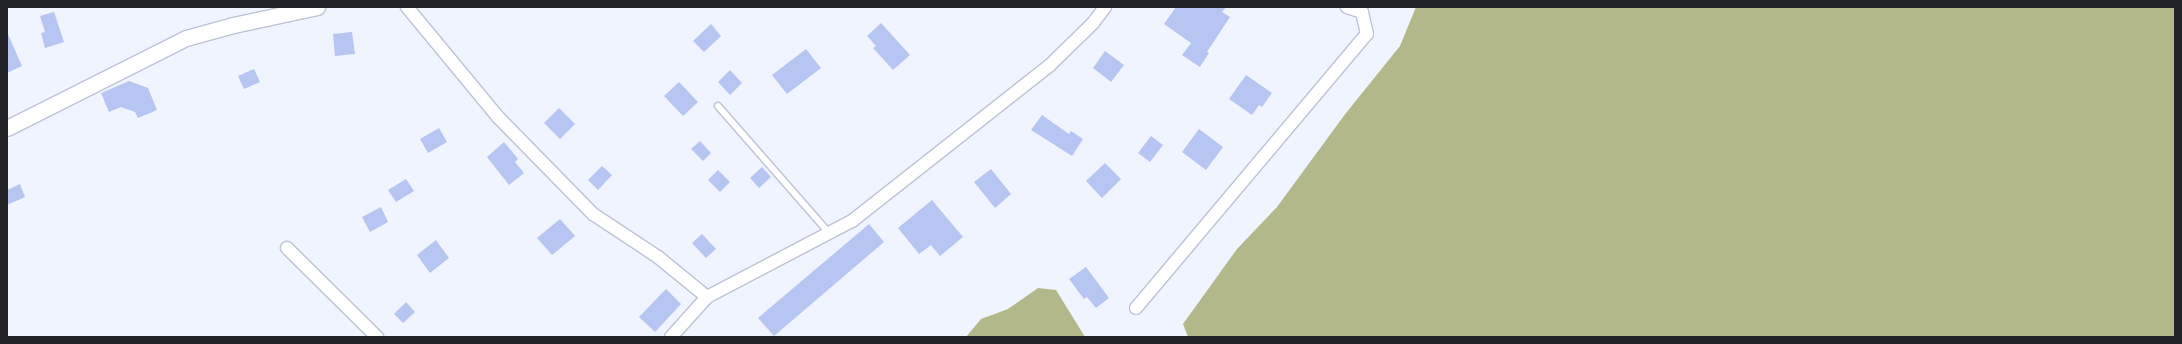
<!DOCTYPE html>
<style>
body{margin:0}
#map{position:relative;width:2182px;height:344px;overflow:hidden;background:#f0f4fe;font-family:Commissioner,sans-serif}
div>[style]{position:absolute}
[style*='--x']{left:calc(var(--x)*1px);top:calc(var(--y)*1px);width:calc(var(--w)*1px);rotate:calc(var(--a)*1deg)}
.water>*{inset:0;background:#b2b889}
.building>*{inset:0;background:#b6c5f1}
.roads{filter:drop-shadow(1px 0 #bdc3d3) drop-shadow(-1px 0 #bdc3d3) drop-shadow(0 1px #bdc3d3) drop-shadow(0 -1px #bdc3d3)}
.service>*{height:6px;margin:-3px;padding:0 3px;transform-origin:3px;border-radius:3px;background:#fff}
.minor>*{height:12px;margin:-6px;padding:0 6px;transform-origin:6px;border-radius:6px;background:#fff}
.tertiary>*{height:15px;margin:-7.5px;padding:0 7.5px;transform-origin:7.5px;border-radius:7.5px;background:#fff}
span{translate:-50% -50%;white-space:nowrap;text-align:center;line-height:1.15;-webkit-text-stroke:3.5px #fff;paint-order:stroke}
.frame{position:absolute;inset:0;border:8px solid #212329;pointer-events:none}
</style>
<div id="map">
<div class="water">
<i style="clip-path:polygon(1416px 7px,2175px 7px,2175px 337px,1188px 337px,1183px 324px,1237px 249px,1277px 207px,1346px 113px,1400px 46px)"></i>
<i style="clip-path:polygon(1038px 288px,1056px 290px,1085px 337px,966px 337px,981px 319px,1008px 309px)"></i>
</div>
<div class="building">
<i style="clip-path:polygon(1176px 7px,1226px 7px,1222px 12px,1230px 17px,1207px 52px,1209px 53px,1200px 67px,1182px 55px,1191px 43px,1164px 24px)"></i>
<i style="clip-path:polygon(54px 12px,64px 42px,45px 48px,41px 33px,45px 32px,40px 16px)"></i>
<i style="clip-path:polygon(881px 23px,910px 55px,893px 70px,873px 48px,876px 46px,867px 36px)"></i>
<i style="clip-path:polygon(711px 24px,721px 36px,704px 52px,693px 41px)"></i>
<i style="clip-path:polygon(7px 32px,22px 66px,7px 73px)"></i>
<i style="clip-path:polygon(352px 32px,355px 54px,335px 56px,333px 34px)"></i>
<i style="clip-path:polygon(806px 49px,821px 68px,787px 94px,772px 75px)"></i>
<i style="clip-path:polygon(1105px 51px,1124px 65px,1111px 82px,1093px 68px)"></i>
<i style="clip-path:polygon(254px 69px,260px 82px,244px 89px,238px 76px)"></i>
<i style="clip-path:polygon(730px 70px,742px 83px,730px 95px,718px 82px)"></i>
<i style="clip-path:polygon(1246px 75px,1272px 93px,1262px 107px,1259px 105px,1252px 115px,1229px 99px)"></i>
<i style="clip-path:polygon(129px 81px,148px 88px,157px 110px,138px 118px,135px 112px,121px 107px,109px 112px,101px 93px)"></i>
<i style="clip-path:polygon(679px 82px,698px 102px,683px 116px,664px 96px)"></i>
<i style="clip-path:polygon(559px 108px,575px 124px,560px 139px,544px 123px)"></i>
<i style="clip-path:polygon(1042px 115px,1069px 134px,1071px 131px,1083px 139px,1072px 156px,1031px 130px)"></i>
<i style="clip-path:polygon(439px 128px,447px 142px,428px 153px,420px 139px)"></i>
<i style="clip-path:polygon(1199px 129px,1223px 147px,1206px 170px,1182px 152px)"></i>
<i style="clip-path:polygon(1151px 136px,1163px 145px,1150px 162px,1138px 153px)"></i>
<i style="clip-path:polygon(700px 141px,711px 153px,703px 161px,691px 149px)"></i>
<i style="clip-path:polygon(504px 142px,518px 159px,515px 162px,524px 173px,509px 185px,487px 157px)"></i>
<i style="clip-path:polygon(1105px 163px,1121px 179px,1102px 198px,1086px 181px)"></i>
<i style="clip-path:polygon(602px 166px,612px 175px,598px 190px,588px 180px)"></i>
<i style="clip-path:polygon(762px 167px,771px 177px,759px 188px,750px 178px)"></i>
<i style="clip-path:polygon(991px 169px,1011px 194px,995px 208px,974px 182px)"></i>
<i style="clip-path:polygon(718px 170px,730px 182px,720px 192px,708px 180px)"></i>
<i style="clip-path:polygon(406px 179px,414px 191px,396px 202px,388px 190px)"></i>
<i style="clip-path:polygon(20px 184px,25px 197px,7px 205px,7px 190px)"></i>
<i style="clip-path:polygon(932px 200px,963px 237px,940px 256px,931px 245px,919px 254px,898px 228px)"></i>
<i style="clip-path:polygon(381px 207px,388px 222px,370px 232px,362px 217px)"></i>
<i style="clip-path:polygon(560px 219px,575px 236px,552px 255px,537px 238px)"></i>
<i style="clip-path:polygon(869px 224px,884px 242px,774px 336px,758px 318px)"></i>
<i style="clip-path:polygon(702px 234px,716px 249px,706px 258px,692px 243px)"></i>
<i style="clip-path:polygon(436px 240px,449px 258px,430px 273px,417px 255px)"></i>
<i style="clip-path:polygon(1086px 267px,1109px 298px,1096px 308px,1087px 297px,1084px 299px,1069px 279px)"></i>
<i style="clip-path:polygon(666px 289px,681px 304px,655px 332px,639px 317px)"></i>
<i style="clip-path:polygon(406px 302px,415px 312px,403px 323px,394px 314px)"></i>
</div>
<div class="roads">
<div class="service">
<i style="--x:718;--y:106;--w:169;--a:48.8"></i>
</div>
<div class="minor">
<i style="--x:407;--y:7;--w:143;--a:50.4"></i>
<i style="--x:498;--y:117;--w:136;--a:45.6"></i>
<i style="--x:593;--y:214;--w:78;--a:33.5"></i>
<i style="--x:658;--y:257;--w:63;--a:39.2"></i>
<i style="--x:287;--y:248;--w:127;--a:44.7"></i>
<i style="--x:1136;--y:308;--w:358;--a:-49.9"></i>
<i style="--x:1367;--y:34;--w:23;--a:-103"></i>
<i style="--x:1362;--y:12;--w:16;--a:-162"></i>
<i style="--x:671;--y:337;--w:54;--a:-48"></i>
<i style="--x:707;--y:297;--w:164;--a:-27.7"></i>
<i style="--x:852;--y:221;--w:251;--a:-38.2"></i>
<i style="--x:1049;--y:66;--w:62;--a:-44.3"></i>
<i style="--x:1093;--y:23;--w:20;--a:-53"></i>
</div>
<div class="tertiary">
<i style="--x:7;--y:128;--w:200;--a:-26.7"></i>
<i style="--x:186;--y:38;--w:49;--a:-15.5"></i>
<i style="--x:233;--y:25;--w:86;--a:-12.1"></i>
</div>
</div>
<div class="frame"></div>
</div>
